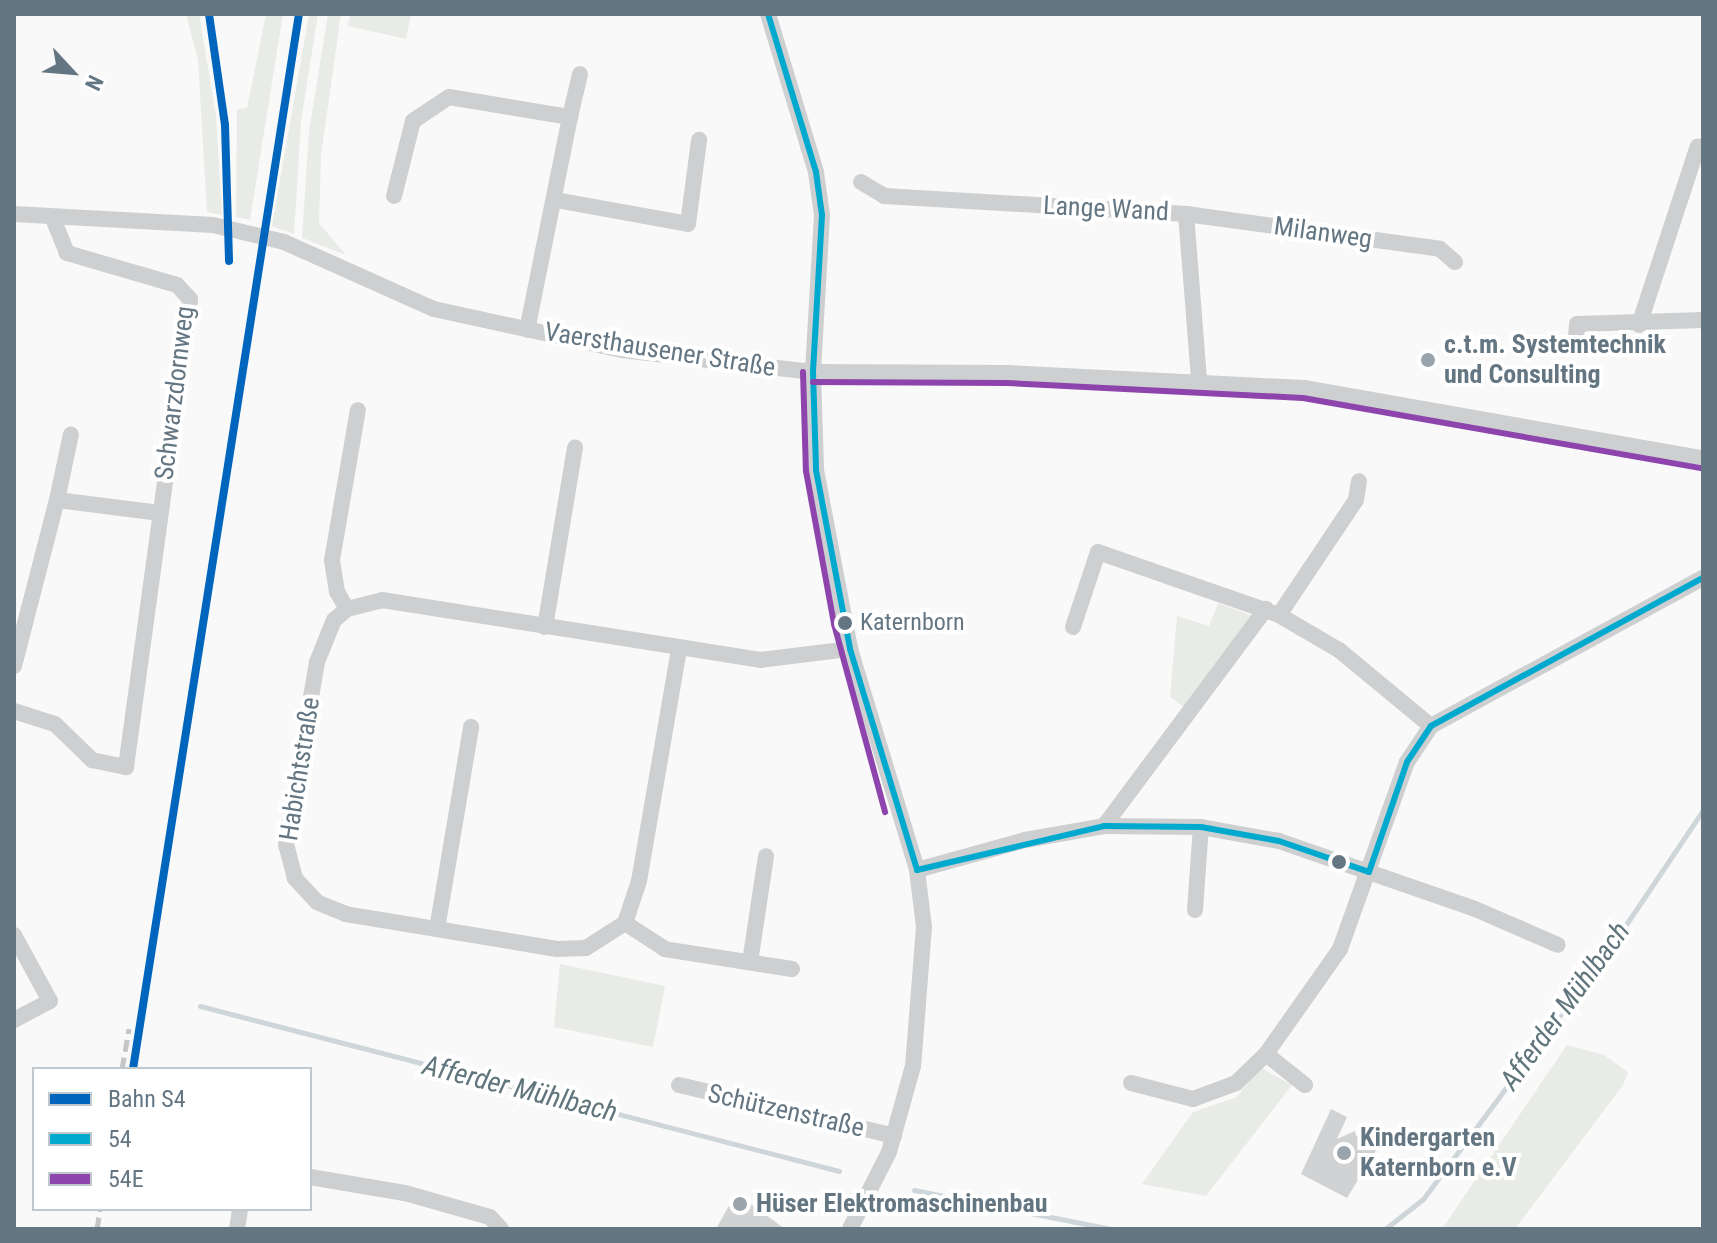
<!DOCTYPE html>
<meta charset="utf-8">
<style>
body{margin:0}
#map{position:relative;width:1717px;height:1243px;overflow:hidden;background:#f9f9f9;font-family:"Roboto Condensed",sans-serif}
div>[style]{position:absolute}
[style*='--x']{left:calc(var(--x)*1px);top:calc(var(--y)*1px);width:calc(var(--w)*1px);rotate:calc(var(--a)*1deg)}
.green>*{inset:0;background:#e8ebe6}
.stream>*{height:5px;margin:-2.5px;padding:0 2.5px;transform-origin:2.5px;border-radius:2.5px;background:#ced6d9}
.building>*{inset:0;background:#d0d2d3}
.street>*{height:16px;margin:-8px;padding:0 8px;transform-origin:8px;border-radius:8px;background:#cecfd0}
.rail>*{height:5px;margin-top:-2.5px;transform-origin:0;background:repeating-linear-gradient(90deg,#c3c5c6 0 12px,transparent 0 18px)}
.bus-1>*{height:6px;margin:-3px;padding:0 3px;transform-origin:3px;border-radius:3px;background:#00a9ce}
.bus-2>*{height:6px;margin:-3px;padding:0 3px;transform-origin:3px;border-radius:3px;background:#8e44ad}
.rail-1>*{height:8px;margin:-4px;padding:0 4px;transform-origin:4px;border-radius:4px;background:#0065bd}
.dots>*{width:22px;height:22px;translate:-50% -50%;box-sizing:border-box;border:4px solid #fff;border-radius:50%}
span{translate:-50% -50%;white-space:nowrap;text-align:center;line-height:1.15;-webkit-text-stroke:8px #fff;paint-order:stroke}
.bus-label{font-size:24px;color:#657683}
.left{translate:0 -50%;text-align:left}
.street-label{font-size:26px;color:#657683}
.poi-label{font-size:26px;color:#657683;font-weight:700}
.water-label{font-size:28px;color:#60757c;font-style:italic}
.frame{position:absolute;inset:0;border:16px solid #657683;pointer-events:none}
.legend{position:absolute;left:32px;top:1067px;width:280px;height:144px;box-sizing:border-box;background:#fff;border:2px solid #c1c8cd;margin:0;padding:10px 14px;list-style:none;font-size:24px;color:#657683}
.legend li{display:flex;align-items:center;gap:16px;height:40px}
.legend b{width:40px;border:2px solid #c1c8cd}
.north{position:absolute;left:32px;top:32px;width:80px;height:80px;-webkit-text-stroke:6px #fff;paint-order:stroke;rotate:116deg;font-size:22px;font-weight:700;line-height:32px;text-align:center;color:#657683}
.north::after{content:'';display:block;margin:auto;width:28px;height:36px;background:#657683;clip-path:polygon(50% 0,100% 100%,50% 72%,0 100%)}
</style>
<div id="map">
<div class="green">
<i style="clip-path:polygon(186px 14px,199px 14px,216px 115px,222px 215px,207px 212px,198px 60px)"></i>
<i style="clip-path:polygon(266px 14px,283px 14px,250px 220px,236px 217px,237px 109px,247px 108px)"></i>
<i style="clip-path:polygon(309px 14px,318px 14px,301px 121px,294px 234px,272px 226px)"></i>
<i style="clip-path:polygon(328px 14px,341px 14px,321px 155px,319px 223px,346px 255px,302px 238px,309px 132px)"></i>
<i style="clip-path:polygon(350px 14px,411px 14px,406px 39px,348px 26px)"></i>
<i style="clip-path:polygon(1218px 603px,1252px 616px,1184px 707px,1170px 697px,1177px 616px,1209px 626px)"></i>
<i style="clip-path:polygon(560px 964px,665px 986px,653px 1047px,554px 1027px)"></i>
<i style="clip-path:polygon(1567px 1045px,1604px 1055px,1628px 1072px,1623px 1085px,1515px 1229px,1442px 1229px)"></i>
<i style="clip-path:polygon(1260px 1067px,1292px 1085px,1206px 1196px,1142px 1184px,1193px 1112px,1237px 1097px)"></i>
</div>
<div class="stream">
<i style="--x:200;--y:1006;--w:660;--a:14.48"></i>
<i style="--x:914;--y:1190;--w:201;--a:11.2"></i>
<i style="--x:1385;--y:1229;--w:48;--a:-38.3"></i>
<i style="--x:1423;--y:1199;--w:322;--a:-53.3"></i>
<i style="--x:1615;--y:941;--w:158;--a:-56.1"></i>
</div>
<div class="building">
<i style="clip-path:polygon(1331px 1109px,1347px 1117px,1337px 1139px,1355px 1131px,1356px 1136px,1376px 1130px,1386px 1134px,1347px 1198px,1301px 1174px)"></i>
<i style="clip-path:polygon(736px 1193px,785px 1229px,716px 1229px)"></i>
</div>
<div class="street">
<i style="--x:768;--y:14;--w:165;--a:73.1"></i>
<i style="--x:816;--y:172;--w:43;--a:82.1"></i>
<i style="--x:822;--y:215;--w:157;--a:93.3"></i>
<i style="--x:813;--y:372;--w:98;--a:88.2"></i>
<i style="--x:816;--y:470;--w:182;--a:79.2"></i>
<i style="--x:850;--y:649;--w:231;--a:73.1"></i>
<i style="--x:917;--y:870;--w:57;--a:83"></i>
<i style="--x:924;--y:927;--w:139;--a:94.5"></i>
<i style="--x:913;--y:1066;--w:89;--a:105.6"></i>
<i style="--x:889;--y:1152;--w:86;--a:116.9"></i>
<i style="--x:570;--y:117;--w:44;--a:-76.9"></i>
<i style="--x:861;--y:182;--w:27;--a:31"></i>
<i style="--x:884;--y:196;--w:303;--a:3.4"></i>
<i style="--x:1186;--y:214;--w:168;--a:85.5"></i>
<i style="--x:394;--y:196;--w:77;--a:-75.8"></i>
<i style="--x:413;--y:121;--w:43;--a:-33.7"></i>
<i style="--x:449;--y:97;--w:123;--a:9.4"></i>
<i style="--x:570;--y:117;--w:217;--a:101.4"></i>
<i style="--x:556;--y:200;--w:134;--a:10.3"></i>
<i style="--x:688;--y:224;--w:85;--a:-82.5"></i>
<i style="--x:14;--y:214;--w:199;--a:3.2"></i>
<i style="--x:213;--y:225;--w:73;--a:13.5"></i>
<i style="--x:284;--y:242;--w:164;--a:24.1"></i>
<i style="--x:434;--y:309;--w:192;--a:12.3"></i>
<i style="--x:622;--y:350;--w:192;--a:6.6"></i>
<i style="--x:813;--y:372;--w:194;--a:0.3"></i>
<i style="--x:1007;--y:373;--w:297;--a:2.9"></i>
<i style="--x:1304;--y:388;--w:405;--a:10"></i>
<i style="--x:1186;--y:214;--w:256;--a:7.8"></i>
<i style="--x:1440;--y:249;--w:20;--a:41"></i>
<i style="--x:1639;--y:325;--w:188;--a:-71.8"></i>
<i style="--x:1576;--y:338;--w:14;--a:-86"></i>
<i style="--x:1577;--y:324;--w:126;--a:-1.8"></i>
<i style="--x:57;--y:500;--w:67;--a:-78"></i>
<i style="--x:347;--y:609;--w:20;--a:-120"></i>
<i style="--x:337;--y:592;--w:32;--a:-99"></i>
<i style="--x:332;--y:560;--w:152;--a:-80.2"></i>
<i style="--x:1279;--y:615;--w:138;--a:-56.2"></i>
<i style="--x:1356;--y:500;--w:19;--a:-81"></i>
<i style="--x:545;--y:627;--w:182;--a:-80.5"></i>
<i style="--x:1073;--y:627;--w:79;--a:-71.6"></i>
<i style="--x:1098;--y:552;--w:192;--a:19.2"></i>
<i style="--x:1279;--y:615;--w:69;--a:30.3"></i>
<i style="--x:1339;--y:650;--w:119;--a:39.6"></i>
<i style="--x:14;--y:666;--w:171;--a:-75.5"></i>
<i style="--x:57;--y:500;--w:104;--a:7.2"></i>
<i style="--x:14;--y:711;--w:43;--a:17.6"></i>
<i style="--x:55;--y:724;--w:52;--a:44.2"></i>
<i style="--x:92;--y:760;--w:35;--a:12"></i>
<i style="--x:126;--y:767;--w:472;--a:-82.2"></i>
<i style="--x:190;--y:299;--w:19;--a:-133"></i>
<i style="--x:177;--y:285;--w:115;--a:-163.8"></i>
<i style="--x:67;--y:253;--w:35;--a:-112"></i>
<i style="--x:1104;--y:826;--w:271;--a:-53.3"></i>
<i style="--x:917;--y:870;--w:112;--a:-15.5"></i>
<i style="--x:1025;--y:840;--w:80;--a:-10"></i>
<i style="--x:1104;--y:826;--w:97;--a:0.6"></i>
<i style="--x:1201;--y:827;--w:79;--a:10.2"></i>
<i style="--x:1279;--y:841;--w:207;--a:19.1"></i>
<i style="--x:1475;--y:909;--w:90;--a:23.4"></i>
<i style="--x:1195;--y:910;--w:83;--a:-85.9"></i>
<i style="--x:625;--y:923;--w:44;--a:-71.6"></i>
<i style="--x:639;--y:881;--w:234;--a:-80.2"></i>
<i style="--x:437;--y:929;--w:205;--a:-80.4"></i>
<i style="--x:14;--y:935;--w:75;--a:61.4"></i>
<i style="--x:50;--y:1001;--w:41;--a:152.2"></i>
<i style="--x:750;--y:962;--w:107;--a:-81.4"></i>
<i style="--x:792;--y:969;--w:129;--a:-171.1"></i>
<i style="--x:665;--y:949;--w:48;--a:-147"></i>
<i style="--x:625;--y:923;--w:46;--a:147.3"></i>
<i style="--x:586;--y:948;--w:29;--a:178"></i>
<i style="--x:557;--y:949;--w:214;--a:-170.6"></i>
<i style="--x:346;--y:914;--w:31;--a:-158"></i>
<i style="--x:317;--y:902;--w:33;--a:-133"></i>
<i style="--x:295;--y:878;--w:34;--a:-105"></i>
<i style="--x:286;--y:845;--w:186;--a:-80.4"></i>
<i style="--x:317;--y:662;--w:45;--a:-68"></i>
<i style="--x:334;--y:620;--w:17;--a:-40"></i>
<i style="--x:347;--y:609;--w:36;--a:-14"></i>
<i style="--x:382;--y:600;--w:383;--a:9"></i>
<i style="--x:760;--y:660;--w:91;--a:-7"></i>
<i style="--x:1266;--y:1054;--w:50;--a:38.5"></i>
<i style="--x:1131;--y:1083;--w:64;--a:14.5"></i>
<i style="--x:1193;--y:1099;--w:46;--a:-20.4"></i>
<i style="--x:1236;--y:1083;--w:42;--a:-44"></i>
<i style="--x:1266;--y:1054;--w:128;--a:-54.8"></i>
<i style="--x:1340;--y:949;--w:199;--a:-70.3"></i>
<i style="--x:1407;--y:762;--w:43;--a:-56.3"></i>
<i style="--x:1431;--y:726;--w:310;--a:-28.6"></i>
<i style="--x:679;--y:1085;--w:221;--a:13.3"></i>
<i style="--x:310;--y:1177;--w:96;--a:9.6"></i>
<i style="--x:405;--y:1193;--w:88;--a:15.8"></i>
<i style="--x:490;--y:1217;--w:16;--a:47"></i>
<i style="--x:237;--y:1229;--w:20;--a:-81"></i>
</div>
<div class="rail">
<i style="--x:122;--y:1069;--w:41;--a:-80.1"></i>
<i style="--x:97;--y:1229;--w:20;--a:-81"></i>
</div>
<div class="bus-1">
<i style="--x:768;--y:14;--w:165;--a:73.1"></i>
<i style="--x:816;--y:172;--w:43;--a:82.1"></i>
<i style="--x:822;--y:215;--w:157;--a:93.3"></i>
<i style="--x:813;--y:372;--w:98;--a:88.2"></i>
<i style="--x:816;--y:470;--w:182;--a:79.2"></i>
<i style="--x:850;--y:649;--w:231;--a:73.1"></i>
<i style="--x:917;--y:870;--w:192;--a:-13.2"></i>
<i style="--x:1104;--y:826;--w:97;--a:0.6"></i>
<i style="--x:1201;--y:827;--w:79;--a:10.2"></i>
<i style="--x:1279;--y:841;--w:95;--a:19"></i>
<i style="--x:1369;--y:872;--w:116;--a:-70.9"></i>
<i style="--x:1407;--y:762;--w:43;--a:-56.3"></i>
<i style="--x:1431;--y:726;--w:310;--a:-28.6"></i>
</div>
<div class="bus-2">
<i style="--x:803;--y:372;--w:99;--a:88.3"></i>
<i style="--x:806;--y:471;--w:156;--a:79.6"></i>
<i style="--x:834;--y:624;--w:195;--a:74.8"></i>
<i style="--x:813;--y:382;--w:194;--a:0.3"></i>
<i style="--x:1007;--y:383;--w:296;--a:2.9"></i>
<i style="--x:1303;--y:398;--w:404;--a:10"></i>
</div>
<div class="rail-1">
<i style="--x:209;--y:14;--w:112;--a:81.8"></i>
<i style="--x:225;--y:125;--w:136;--a:88.3"></i>
<i style="--x:133;--y:1069;--w:1068;--a:-81.06"></i>
</div>
<div class="dots">
<i style="left:1428px;top:360px;background:#99a4ac"></i>
<i style="left:845px;top:623px;background:#657683"></i>
<i style="left:1339px;top:862px;background:#657683"></i>
<i style="left:1344px;top:1153px;background:#99a4ac"></i>
<i style="left:740px;top:1204px;background:#99a4ac"></i>
</div>
<div class="bus-label">
<span class="left" style="left:860px;top:623px">Katernborn</span>
</div>
<div class="street-label">
<span style="left:1106px;top:209px;rotate:3deg">Lange Wand</span>
<span style="left:1323px;top:233px;rotate:8deg">Milanweg</span>
<span style="left:660px;top:350px;rotate:9deg">Vaersthausener Straße</span>
<span style="left:175px;top:393px;rotate:-83deg">Schwarzdornweg</span>
<span style="left:300px;top:769px;rotate:-81deg">Habichtstraße</span>
<span style="left:786px;top:1111px;rotate:13deg">Schützenstraße</span>
</div>
<div class="poi-label">
<span class="left" style="left:1444px;top:360px">c.t.m. Systemtechnik<br>und Consulting</span>
<span class="left" style="left:1360px;top:1153px">Kindergarten<br>Katernborn e.V</span>
<span class="left" style="left:756px;top:1204px">Hüser Elektromaschinenbau</span>
</div>
<div class="water-label">
<span style="left:1565px;top:1006px;rotate:-54deg">Afferder Mühlbach</span>
<span style="left:520px;top:1089px;rotate:14deg">Afferder Mühlbach</span>
</div>
<div class="frame"></div>
<ul class="legend">
<li><b style="height:10px;background:#0065bd"></b>Bahn S4</li>
<li><b style="height:10px;background:#00a9ce"></b>54</li>
<li><b style="height:10px;background:#8e44ad"></b>54E</li>
</ul>
<div class="north">N</div>
</div>
